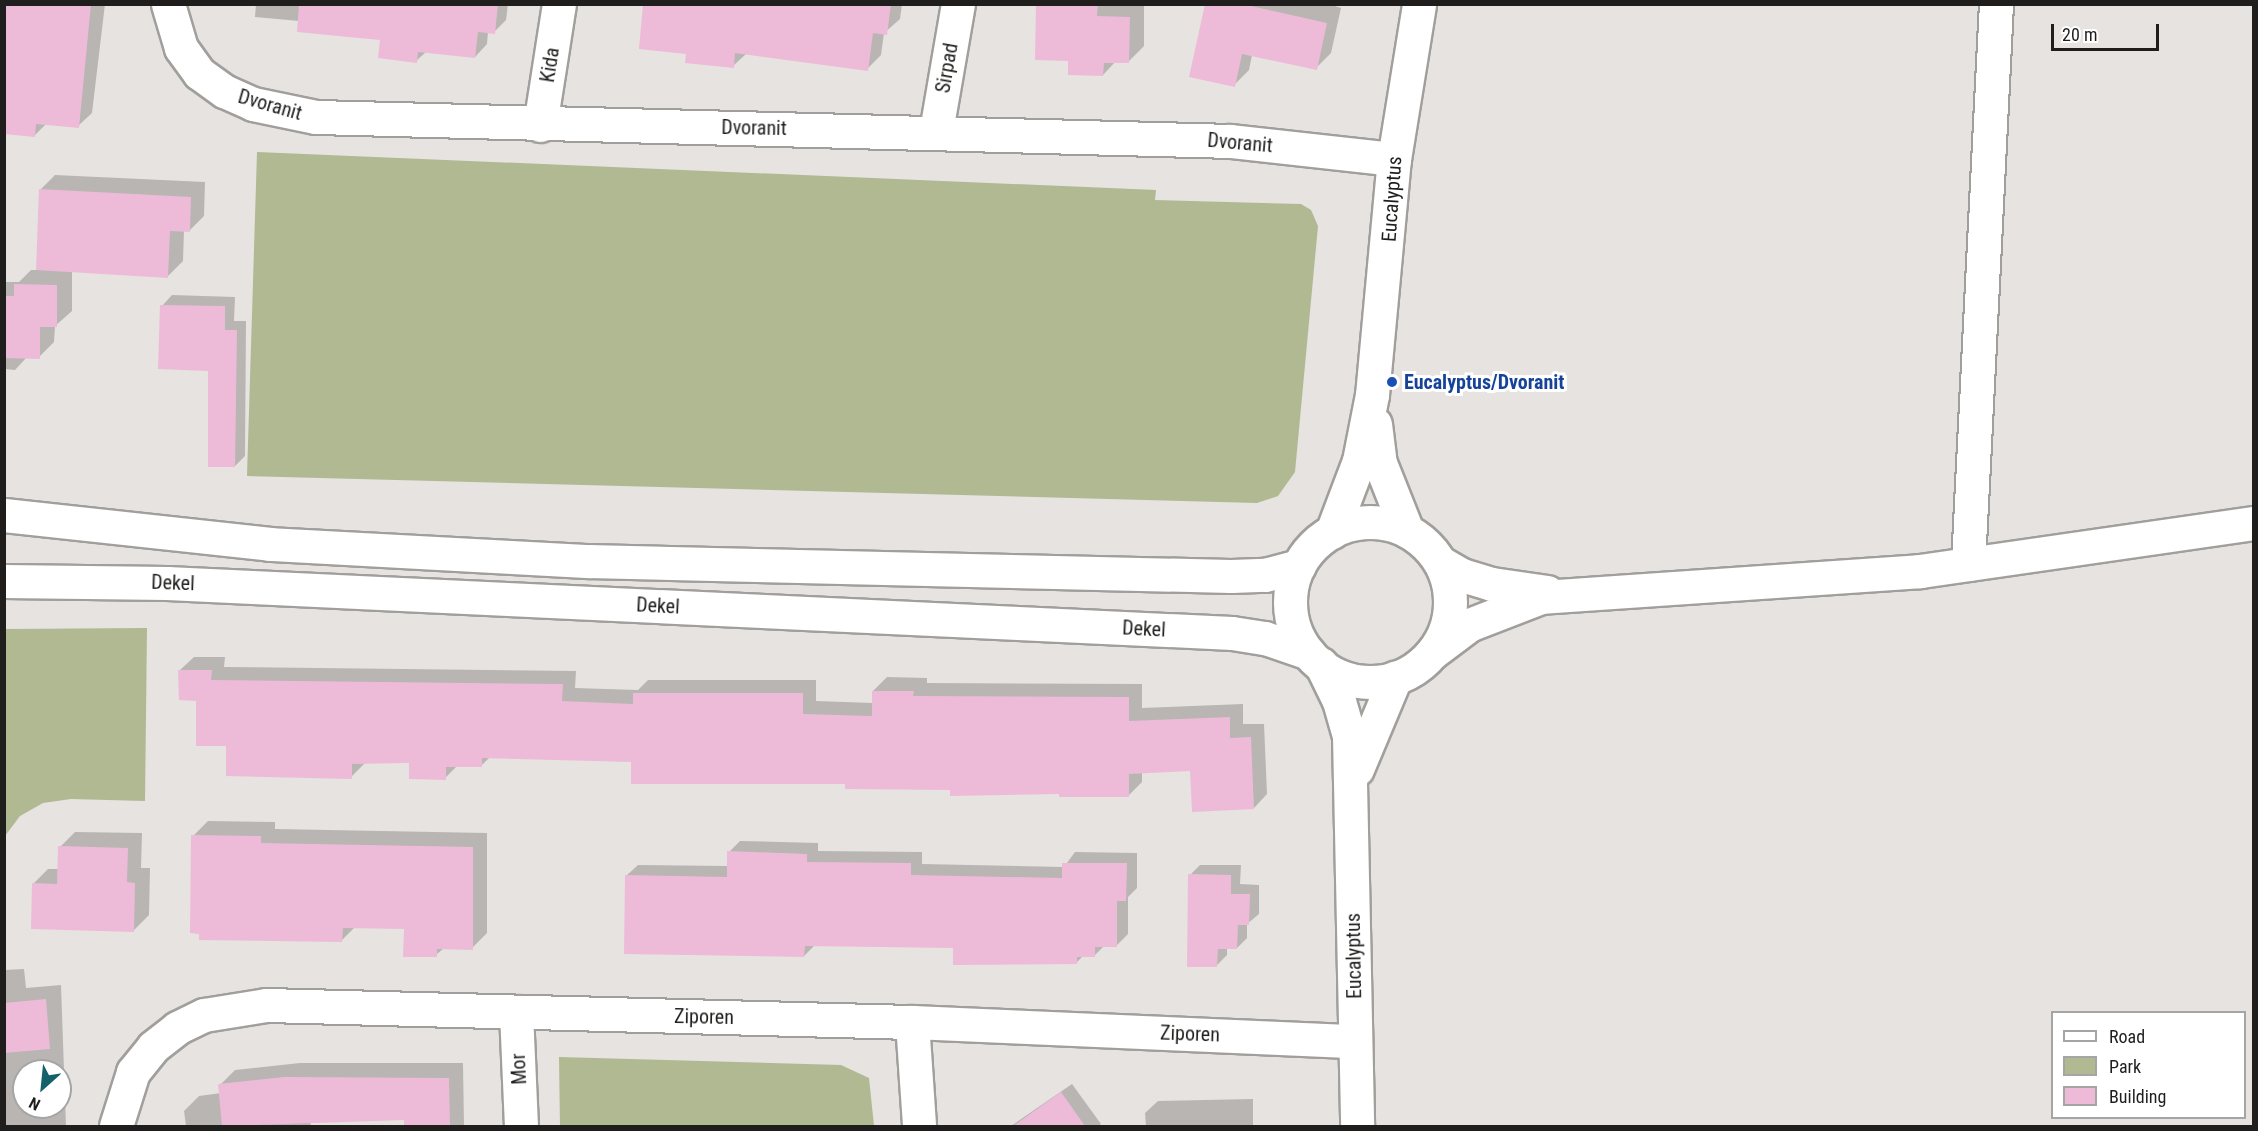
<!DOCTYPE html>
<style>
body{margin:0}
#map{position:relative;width:2258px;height:1131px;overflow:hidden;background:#e6e3e0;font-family:"Roboto Condensed",sans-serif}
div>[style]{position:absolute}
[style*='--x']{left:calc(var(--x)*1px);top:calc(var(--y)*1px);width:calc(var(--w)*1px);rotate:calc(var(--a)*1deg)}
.green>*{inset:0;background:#b0b992}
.shadow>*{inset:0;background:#0003}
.building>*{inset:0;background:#edbbd8}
.roads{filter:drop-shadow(2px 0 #a19f9c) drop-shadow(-2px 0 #a19f9c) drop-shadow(0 2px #a19f9c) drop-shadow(0 -2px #a19f9c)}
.street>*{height:33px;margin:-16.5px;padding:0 16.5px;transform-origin:16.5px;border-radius:16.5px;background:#fff}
.secondary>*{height:33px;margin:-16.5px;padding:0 16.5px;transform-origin:16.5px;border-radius:16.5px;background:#fff}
.secondary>.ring{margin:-16.5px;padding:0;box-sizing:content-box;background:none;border:33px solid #fff;border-radius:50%}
.dots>*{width:16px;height:16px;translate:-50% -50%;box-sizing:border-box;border:3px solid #fff;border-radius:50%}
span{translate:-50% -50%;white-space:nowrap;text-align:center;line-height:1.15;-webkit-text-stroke:6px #fff;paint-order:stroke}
.street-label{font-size:20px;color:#1f1e1d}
.transit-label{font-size:20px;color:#164399;font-weight:700}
.left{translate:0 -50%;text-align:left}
.frame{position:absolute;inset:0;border:6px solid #1f1e1d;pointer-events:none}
.legend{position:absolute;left:2051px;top:1011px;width:195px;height:108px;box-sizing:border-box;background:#fff;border:2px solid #a5a5a5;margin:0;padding:8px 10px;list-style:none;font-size:18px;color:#1f1e1d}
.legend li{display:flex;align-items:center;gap:12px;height:30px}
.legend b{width:30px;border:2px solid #a5a5a5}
.north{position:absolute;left:12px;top:1059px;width:60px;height:60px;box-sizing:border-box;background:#fff;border:2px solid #a5a5a5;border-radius:50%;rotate:207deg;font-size:16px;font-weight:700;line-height:24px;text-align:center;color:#1f1e1d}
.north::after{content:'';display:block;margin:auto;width:21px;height:27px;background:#14616c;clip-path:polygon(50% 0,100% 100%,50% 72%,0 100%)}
.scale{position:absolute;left:2051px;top:24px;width:108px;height:27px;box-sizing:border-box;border:3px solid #1f1e1d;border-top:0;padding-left:8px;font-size:18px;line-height:21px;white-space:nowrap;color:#1f1e1d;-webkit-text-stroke:4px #fff;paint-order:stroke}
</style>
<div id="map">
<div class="green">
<i style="clip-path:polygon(257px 152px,1156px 190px,1155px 200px,1301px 204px,1311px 210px,1318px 226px,1295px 472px,1278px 496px,1257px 503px,247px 476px)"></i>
<i style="clip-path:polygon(147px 628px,145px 801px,71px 799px,43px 803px,20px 816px,5px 836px,5px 629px)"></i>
<i style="clip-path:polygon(559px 1057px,841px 1065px,869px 1078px,874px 1126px,560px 1126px)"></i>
</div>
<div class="shadow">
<i style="clip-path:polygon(4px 4px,105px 4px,92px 113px,78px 126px,47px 123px,34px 136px)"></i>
<i style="clip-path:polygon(256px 4px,508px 4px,506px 20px,494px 32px,488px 31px,487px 44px,475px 57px,426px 52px,416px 61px,382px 39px,299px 21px,255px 17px)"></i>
<i style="clip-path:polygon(645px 4px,902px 4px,900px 19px,884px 33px,881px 55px,867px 69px,747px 53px,733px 66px,688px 53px)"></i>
<i style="clip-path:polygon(1037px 4px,1144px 4px,1144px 46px,1129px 61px,1116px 61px,1103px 75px,1070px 59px)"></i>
<i style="clip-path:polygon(1205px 4px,1329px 4px,1341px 8px,1331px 53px,1316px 68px,1252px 55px,1249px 70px,1234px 85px)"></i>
<i style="clip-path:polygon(55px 175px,205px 182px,204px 216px,189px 231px,184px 230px,183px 261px,168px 276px,72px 270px,72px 311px,55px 326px,54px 342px,39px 357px,27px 357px,15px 370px,4px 369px,4px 282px,19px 282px,31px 270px,37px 270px,40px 190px)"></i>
<i style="clip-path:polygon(172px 295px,235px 297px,234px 321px,246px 321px,245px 456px,235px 466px,210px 369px,162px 306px)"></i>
<i style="clip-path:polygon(194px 657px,225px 657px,224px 667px,576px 671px,575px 688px,638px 690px,648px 680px,816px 680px,816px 701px,873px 703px,873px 691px,887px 677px,927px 678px,927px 683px,1142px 684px,1142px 708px,1243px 704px,1243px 724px,1264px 724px,1267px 794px,1254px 808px,1192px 770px,1142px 772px,1142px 782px,1128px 796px,847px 783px,633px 760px,491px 756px,481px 766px,458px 765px,445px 778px,411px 761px,365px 763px,351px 777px,228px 744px,180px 670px)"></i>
<i style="clip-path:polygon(208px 821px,275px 822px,275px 829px,487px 833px,487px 933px,472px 948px,444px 948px,436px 955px,405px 928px,355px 927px,342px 940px,193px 836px)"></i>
<i style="clip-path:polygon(75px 832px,142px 833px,141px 868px,150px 868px,149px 915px,134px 930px,33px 884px,48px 869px,59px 869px,60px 847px)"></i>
<i style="clip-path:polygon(740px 841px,818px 843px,818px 851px,922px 852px,922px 864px,1064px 867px,1075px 852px,1137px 853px,1137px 888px,1128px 897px,1128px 934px,1116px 946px,1104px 946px,1094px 956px,1083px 956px,1076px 963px,955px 946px,815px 945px,804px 956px,626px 876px,638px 865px,728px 866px,729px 852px)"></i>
<i style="clip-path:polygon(1200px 865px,1241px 865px,1240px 884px,1259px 885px,1259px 914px,1247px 924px,1247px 938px,1237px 948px,1227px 948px,1227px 955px,1217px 965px,1190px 875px)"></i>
<i style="clip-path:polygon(evenodd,24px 969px,26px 988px,61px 985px,66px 1126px,4px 1126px,4px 970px,24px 969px,24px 1071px,60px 1071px,60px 1107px,24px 1107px,24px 1071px)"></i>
<i style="clip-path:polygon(300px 1063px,463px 1063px,464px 1126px,406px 1126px,406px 1119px,310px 1120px,311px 1126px,186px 1126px,184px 1111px,199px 1096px,221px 1093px,220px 1085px,235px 1070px)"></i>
<i style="clip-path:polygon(1072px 1084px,1101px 1124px,1098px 1126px,1011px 1126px)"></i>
<i style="clip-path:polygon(1253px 1099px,1253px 1126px,1146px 1126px,1145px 1113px,1158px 1101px)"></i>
</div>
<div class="building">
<i style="clip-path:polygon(4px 4px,91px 4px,79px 128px,36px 124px,35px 137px,4px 134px)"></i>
<i style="clip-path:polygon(299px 4px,498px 4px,495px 34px,478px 32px,475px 58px,418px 52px,417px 63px,378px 58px,380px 40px,297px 32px)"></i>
<i style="clip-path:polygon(643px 4px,891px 4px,887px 35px,873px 33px,868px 71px,735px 53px,734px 68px,685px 63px,686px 54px,639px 49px)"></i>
<i style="clip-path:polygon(1036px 4px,1098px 4px,1097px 16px,1130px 17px,1129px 63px,1104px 63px,1103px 76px,1068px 75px,1068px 61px,1035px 60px)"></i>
<i style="clip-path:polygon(1205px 4px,1242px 4px,1327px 23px,1317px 70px,1242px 54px,1235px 87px,1189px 77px)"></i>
<i style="clip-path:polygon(39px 189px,191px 197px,190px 232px,170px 231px,168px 278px,36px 270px)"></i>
<i style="clip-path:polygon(14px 284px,57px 285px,57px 327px,40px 327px,40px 359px,4px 358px,4px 296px,14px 296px)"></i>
<i style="clip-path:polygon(160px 305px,225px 306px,225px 330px,237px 330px,235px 467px,208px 467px,208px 371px,158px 369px)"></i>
<i style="clip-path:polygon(178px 670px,212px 670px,211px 680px,563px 684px,562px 701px,633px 704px,633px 693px,803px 693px,803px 714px,872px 716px,872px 691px,914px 691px,913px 696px,1129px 697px,1129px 721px,1230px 717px,1230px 738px,1251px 737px,1254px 809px,1192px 812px,1190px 771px,1129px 774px,1129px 797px,1059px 797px,1059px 794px,950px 796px,950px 790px,845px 789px,845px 784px,631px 784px,631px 762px,482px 758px,482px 767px,446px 767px,446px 780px,409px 779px,409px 763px,352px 764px,352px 779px,226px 776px,226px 746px,196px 746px,196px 701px,179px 700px)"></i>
<i style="clip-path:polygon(191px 835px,261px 836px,261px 843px,473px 847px,473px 950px,437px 949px,437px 957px,403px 957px,404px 929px,343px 928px,342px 942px,199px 940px,199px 934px,190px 933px)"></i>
<i style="clip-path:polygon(58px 846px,128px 848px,127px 882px,135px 883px,134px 932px,31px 929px,32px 883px,57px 884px)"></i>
<i style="clip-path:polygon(727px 851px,807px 854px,807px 862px,911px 863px,911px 875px,1062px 878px,1062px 863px,1127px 863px,1126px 901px,1117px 901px,1117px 947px,1095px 947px,1095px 957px,1077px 957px,1077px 964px,953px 965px,953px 948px,805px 946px,804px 957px,624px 954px,625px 875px,727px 877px)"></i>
<i style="clip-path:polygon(1188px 874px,1231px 875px,1231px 894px,1250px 894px,1249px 925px,1238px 925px,1237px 949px,1218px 949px,1217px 967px,1187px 967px)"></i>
<i style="clip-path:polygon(46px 999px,50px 1049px,4px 1053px,4px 1003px)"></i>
<i style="clip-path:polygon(284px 1077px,449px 1078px,450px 1126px,404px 1126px,404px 1120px,222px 1126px,218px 1084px)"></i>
<i style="clip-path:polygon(1061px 1092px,1085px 1126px,1013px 1126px)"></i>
</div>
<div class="roads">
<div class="street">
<i style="--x:168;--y:4;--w:46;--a:73.5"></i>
<i style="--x:181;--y:48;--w:31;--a:54"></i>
<i style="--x:199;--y:73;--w:31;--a:36"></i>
<i style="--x:224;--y:91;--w:32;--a:24"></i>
<i style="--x:253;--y:104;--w:64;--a:11.7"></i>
<i style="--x:316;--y:117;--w:914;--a:1.5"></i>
<i style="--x:1230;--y:141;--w:165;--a:6.3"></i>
<i style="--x:540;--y:125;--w:122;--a:-81.1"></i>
<i style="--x:936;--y:131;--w:129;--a:-80.2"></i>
<i style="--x:1441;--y:563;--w:24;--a:30"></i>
<i style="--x:1462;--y:575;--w:31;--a:17"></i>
<i style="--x:1492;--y:584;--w:56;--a:8.3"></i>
<i style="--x:1968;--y:564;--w:561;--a:-87.14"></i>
<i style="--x:1433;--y:652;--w:45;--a:-36.9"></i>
<i style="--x:1469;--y:625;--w:77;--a:-21.3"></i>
<i style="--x:1541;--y:597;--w:380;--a:-3.9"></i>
<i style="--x:1920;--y:571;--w:337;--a:-8.2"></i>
<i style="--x:516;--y:1012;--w:114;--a:87.5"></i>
<i style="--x:912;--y:1022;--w:104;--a:86.1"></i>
<i style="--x:116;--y:1126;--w:57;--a:-72.5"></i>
<i style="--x:133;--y:1072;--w:32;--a:-51"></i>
<i style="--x:153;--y:1047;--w:31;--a:-38"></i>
<i style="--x:177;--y:1028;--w:30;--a:-26"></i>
<i style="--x:204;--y:1015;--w:63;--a:-9.2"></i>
<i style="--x:266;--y:1005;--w:646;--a:1.51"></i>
<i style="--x:912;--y:1022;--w:443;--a:2.5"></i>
</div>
<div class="secondary">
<i style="--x:1375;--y:424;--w:39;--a:83"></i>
<i style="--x:1380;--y:463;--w:73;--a:68.3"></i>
<i style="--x:4;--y:515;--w:268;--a:6.2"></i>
<i style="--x:270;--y:544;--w:318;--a:3.1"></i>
<i style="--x:588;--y:561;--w:643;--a:1.34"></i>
<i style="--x:1231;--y:576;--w:34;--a:-2"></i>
<i style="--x:1265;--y:575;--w:35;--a:-15"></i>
<i class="ring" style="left:1290px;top:522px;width:127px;height:127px"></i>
<i style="--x:1332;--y:532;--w:76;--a:-69.2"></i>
<i style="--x:1359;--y:461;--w:67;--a:-78.9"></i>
<i style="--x:1372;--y:395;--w:237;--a:-84.7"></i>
<i style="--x:1394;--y:159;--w:157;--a:-80.8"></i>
<i style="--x:4;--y:581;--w:163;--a:0.7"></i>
<i style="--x:167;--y:583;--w:1066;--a:2.69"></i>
<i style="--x:1232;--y:633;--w:33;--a:9"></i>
<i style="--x:1265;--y:638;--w:46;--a:18.8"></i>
<i style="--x:1321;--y:664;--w:41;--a:64.1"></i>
<i style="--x:1339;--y:701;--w:35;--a:74"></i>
<i style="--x:1349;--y:735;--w:391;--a:88.8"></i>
<i style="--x:1357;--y:769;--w:99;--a:-67.3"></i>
</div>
</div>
<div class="dots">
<i style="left:1392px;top:382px;background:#1a4fb4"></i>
</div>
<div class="street-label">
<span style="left:550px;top:65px;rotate:-81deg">Kida</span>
<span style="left:947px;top:68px;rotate:-80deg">Sirpad</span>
<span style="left:270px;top:105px;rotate:16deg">Dvoranit</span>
<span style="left:754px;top:128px;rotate:1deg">Dvoranit</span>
<span style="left:1240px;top:143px;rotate:5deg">Dvoranit</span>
<span style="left:1392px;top:199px;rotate:-86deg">Eucalyptus</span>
<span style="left:173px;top:583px;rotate:2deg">Dekel</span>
<span style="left:658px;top:606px;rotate:3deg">Dekel</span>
<span style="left:1144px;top:629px;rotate:3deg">Dekel</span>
<span style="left:1354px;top:956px;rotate:-91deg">Eucalyptus</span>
<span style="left:704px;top:1017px;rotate:1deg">Ziporen</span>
<span style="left:1190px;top:1034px;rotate:2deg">Ziporen</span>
<span style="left:519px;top:1069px;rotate:-93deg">Mor</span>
</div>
<div class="transit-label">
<span class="left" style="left:1404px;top:382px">Eucalyptus/Dvoranit</span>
</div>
<div class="frame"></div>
<ul class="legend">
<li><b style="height:8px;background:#fff"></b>Road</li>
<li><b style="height:16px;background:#b0b992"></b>Park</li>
<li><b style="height:16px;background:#edbbd8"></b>Building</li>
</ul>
<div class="north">N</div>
<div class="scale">20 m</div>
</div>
